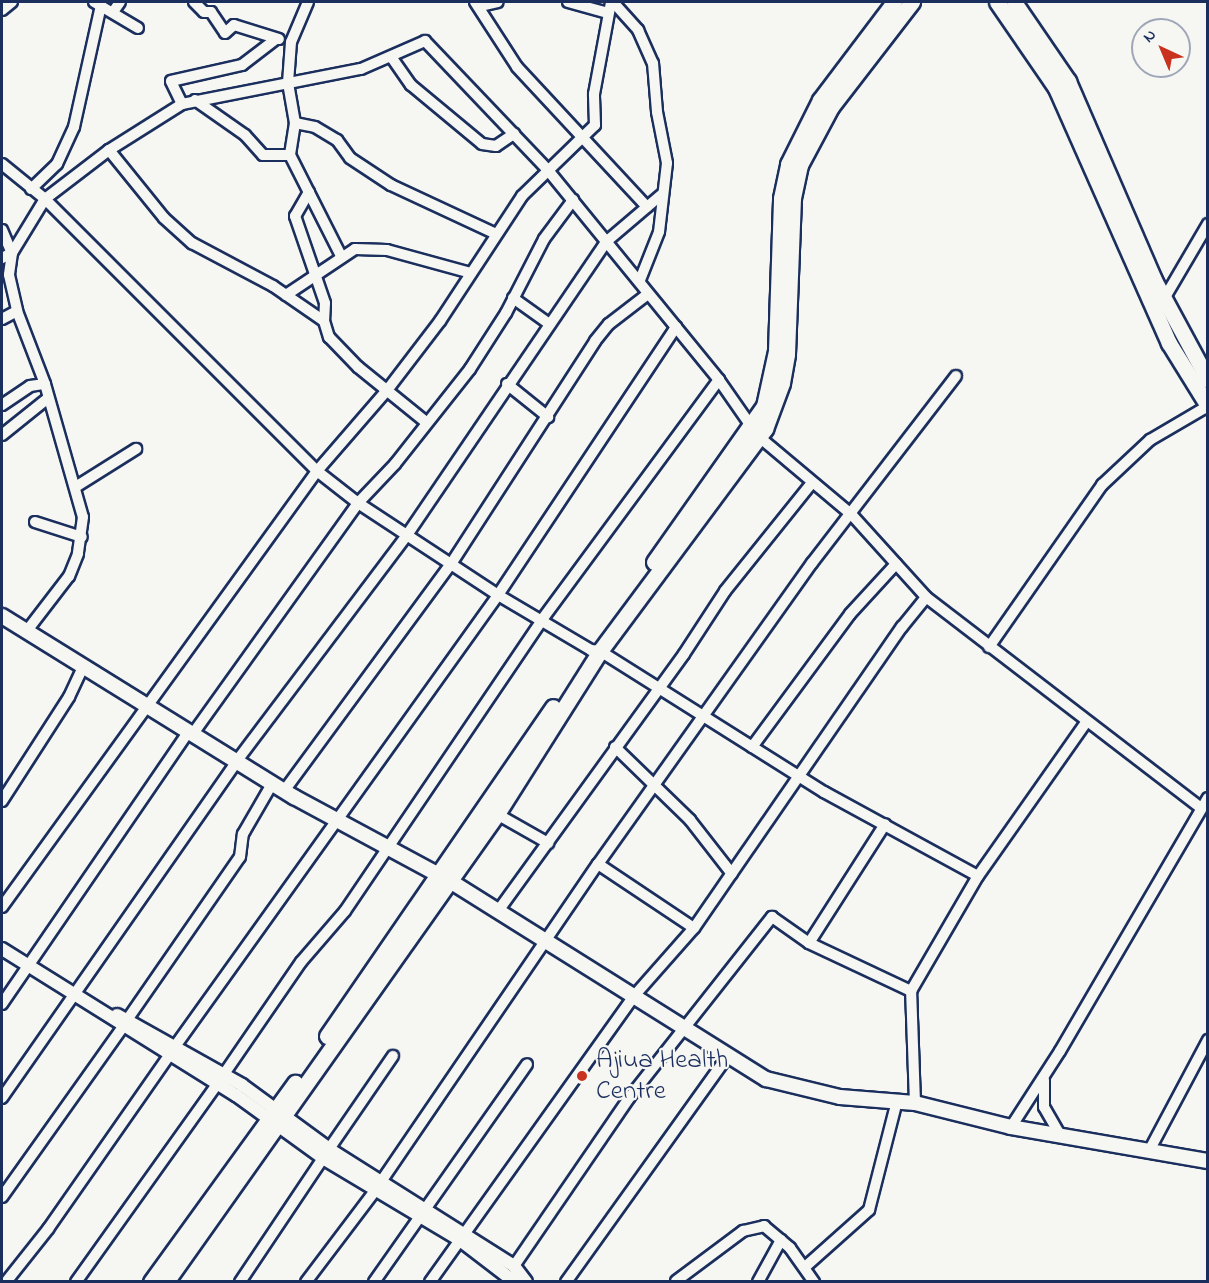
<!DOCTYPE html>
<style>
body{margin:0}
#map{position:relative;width:1209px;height:1283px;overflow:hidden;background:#f6f6f2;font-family:"Indie Flower",sans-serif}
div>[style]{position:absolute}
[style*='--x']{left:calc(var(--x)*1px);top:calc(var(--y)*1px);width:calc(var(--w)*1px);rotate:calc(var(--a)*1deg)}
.roads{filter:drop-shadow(2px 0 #1b2f5e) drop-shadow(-2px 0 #1b2f5e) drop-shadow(0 2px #1b2f5e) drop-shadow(0 -2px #1b2f5e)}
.minor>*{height:10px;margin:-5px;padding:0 5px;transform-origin:5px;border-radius:5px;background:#f6f6f2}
.tertiary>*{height:12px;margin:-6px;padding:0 6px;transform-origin:6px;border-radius:6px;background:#f6f6f2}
.secondary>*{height:14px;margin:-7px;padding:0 7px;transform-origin:7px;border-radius:7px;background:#f6f6f2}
.primary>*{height:15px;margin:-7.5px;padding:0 7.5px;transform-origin:7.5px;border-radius:7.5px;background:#f6f6f2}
.dots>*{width:16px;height:16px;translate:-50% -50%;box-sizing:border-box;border:3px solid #f6f6f2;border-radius:50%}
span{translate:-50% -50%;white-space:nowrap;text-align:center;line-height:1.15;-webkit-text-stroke:4.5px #f6f6f2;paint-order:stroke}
.poi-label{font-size:27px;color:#1b2f5e}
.left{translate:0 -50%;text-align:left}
.frame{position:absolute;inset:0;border:3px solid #1b2f5e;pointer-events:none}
.north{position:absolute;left:1131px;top:18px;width:60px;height:60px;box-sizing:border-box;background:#f6f6f2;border:2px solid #9ea6b7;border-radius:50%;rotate:316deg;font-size:16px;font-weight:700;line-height:24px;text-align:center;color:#1b2f5e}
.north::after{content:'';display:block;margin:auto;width:21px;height:27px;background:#c8321e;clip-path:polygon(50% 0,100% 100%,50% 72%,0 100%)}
</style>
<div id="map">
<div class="roads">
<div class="minor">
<i style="--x:94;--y:2;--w:51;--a:30.6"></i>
<i style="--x:194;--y:2;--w:14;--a:45"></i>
<i style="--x:204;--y:12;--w:7;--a:0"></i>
<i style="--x:211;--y:12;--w:25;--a:56"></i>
<i style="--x:225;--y:33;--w:12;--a:-42"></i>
<i style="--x:234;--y:25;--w:47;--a:17.3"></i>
<i style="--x:308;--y:2;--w:43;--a:113"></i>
<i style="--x:291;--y:42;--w:41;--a:94.2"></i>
<i style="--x:288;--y:83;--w:41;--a:80.1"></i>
<i style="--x:295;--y:123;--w:32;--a:99"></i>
<i style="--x:290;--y:155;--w:113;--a:63.2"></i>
<i style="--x:475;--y:2;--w:77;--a:57.1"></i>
<i style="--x:517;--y:67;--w:191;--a:47.1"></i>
<i style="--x:568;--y:2;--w:41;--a:15.4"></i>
<i style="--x:613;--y:2;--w:38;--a:48"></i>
<i style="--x:638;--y:30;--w:36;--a:66"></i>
<i style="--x:653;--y:63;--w:49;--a:85.3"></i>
<i style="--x:657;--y:112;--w:52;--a:78.9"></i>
<i style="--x:667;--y:163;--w:69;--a:96.6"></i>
<i style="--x:659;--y:232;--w:52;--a:111.6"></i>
<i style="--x:481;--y:6;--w:17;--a:-13"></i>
<i style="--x:2;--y:10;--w:13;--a:-39"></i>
<i style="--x:113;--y:12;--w:12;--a:-55"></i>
<i style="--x:392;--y:58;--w:33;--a:55"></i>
<i style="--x:411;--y:85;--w:92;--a:39.7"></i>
<i style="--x:482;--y:144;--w:14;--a:8"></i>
<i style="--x:496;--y:146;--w:22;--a:-34"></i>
<i style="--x:195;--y:100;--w:61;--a:35"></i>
<i style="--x:245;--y:135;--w:27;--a:48"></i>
<i style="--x:263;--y:155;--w:27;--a:0"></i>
<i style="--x:182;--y:104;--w:25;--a:-116"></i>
<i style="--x:171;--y:81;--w:73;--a:-12.7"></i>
<i style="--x:242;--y:65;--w:43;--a:-37.4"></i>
<i style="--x:295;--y:123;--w:20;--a:11"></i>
<i style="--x:315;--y:127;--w:26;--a:31"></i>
<i style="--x:337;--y:140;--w:22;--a:54"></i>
<i style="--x:350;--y:158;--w:49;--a:33.4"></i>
<i style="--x:391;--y:185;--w:116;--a:25"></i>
<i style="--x:109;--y:150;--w:87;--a:51"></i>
<i style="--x:164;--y:218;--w:38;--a:42"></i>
<i style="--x:192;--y:243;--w:92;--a:28"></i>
<i style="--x:273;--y:286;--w:62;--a:34.5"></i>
<i style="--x:2;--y:164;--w:55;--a:39.1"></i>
<i style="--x:45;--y:199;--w:385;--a:45"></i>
<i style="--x:317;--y:471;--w:52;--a:38"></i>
<i style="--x:358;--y:503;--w:168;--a:33.3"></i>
<i style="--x:498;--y:595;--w:108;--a:30.6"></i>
<i style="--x:591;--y:650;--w:9;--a:6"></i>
<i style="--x:600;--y:651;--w:265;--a:32.2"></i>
<i style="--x:824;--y:792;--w:175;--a:28.6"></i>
<i style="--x:31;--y:189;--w:36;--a:-44"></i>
<i style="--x:57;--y:164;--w:41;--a:-65.3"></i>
<i style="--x:74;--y:127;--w:125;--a:-77.5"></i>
<i style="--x:309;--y:192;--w:28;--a:120"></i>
<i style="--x:295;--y:216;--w:92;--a:71"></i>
<i style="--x:325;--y:303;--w:18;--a:93"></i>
<i style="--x:324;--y:321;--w:17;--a:73"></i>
<i style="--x:329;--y:337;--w:42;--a:46"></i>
<i style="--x:358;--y:367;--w:87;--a:39"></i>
<i style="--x:2;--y:230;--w:25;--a:67"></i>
<i style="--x:12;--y:253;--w:22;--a:98"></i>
<i style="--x:9;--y:275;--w:37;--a:77"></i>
<i style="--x:17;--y:311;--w:78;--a:69"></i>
<i style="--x:45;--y:384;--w:138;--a:74.1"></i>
<i style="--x:83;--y:517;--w:37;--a:98"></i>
<i style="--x:78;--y:554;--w:24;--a:112"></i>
<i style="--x:69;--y:576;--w:71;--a:127.5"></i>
<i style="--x:2;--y:258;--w:11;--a:-27"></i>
<i style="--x:12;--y:253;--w:63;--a:-58.6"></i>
<i style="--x:45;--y:199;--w:81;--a:-37.4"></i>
<i style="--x:109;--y:150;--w:86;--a:-32.2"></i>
<i style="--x:182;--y:104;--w:182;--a:-11.1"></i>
<i style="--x:361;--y:69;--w:70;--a:-23.6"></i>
<i style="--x:425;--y:41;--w:177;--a:46.4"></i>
<i style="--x:547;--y:169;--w:272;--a:50.8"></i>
<i style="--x:719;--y:380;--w:68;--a:55.1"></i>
<i style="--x:758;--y:436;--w:123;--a:40"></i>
<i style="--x:852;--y:515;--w:110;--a:47.9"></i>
<i style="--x:926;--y:597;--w:347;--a:37.5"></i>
<i style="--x:286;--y:295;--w:83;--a:-33.7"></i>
<i style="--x:355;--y:249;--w:32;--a:2"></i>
<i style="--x:387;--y:250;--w:87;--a:15.3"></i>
<i style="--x:513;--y:298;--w:43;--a:35.5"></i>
<i style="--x:1164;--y:299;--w:87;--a:-59.6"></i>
<i style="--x:2;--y:319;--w:17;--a:-28"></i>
<i style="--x:507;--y:384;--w:53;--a:38.8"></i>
<i style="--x:2;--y:405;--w:34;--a:-34"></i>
<i style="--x:30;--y:386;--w:15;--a:-8"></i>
<i style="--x:2;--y:435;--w:59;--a:-38.8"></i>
<i style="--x:77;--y:486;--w:70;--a:-32.1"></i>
<i style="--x:35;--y:522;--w:49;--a:17.7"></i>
<i style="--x:989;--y:647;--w:198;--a:-55.1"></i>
<i style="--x:1102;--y:485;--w:66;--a:-43.2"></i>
<i style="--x:1150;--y:440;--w:67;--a:-30.4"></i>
<i style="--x:192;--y:735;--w:285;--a:-54.4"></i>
<i style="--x:358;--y:503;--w:54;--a:-46.5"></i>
<i style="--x:395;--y:464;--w:121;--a:-51.7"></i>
<i style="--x:470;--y:369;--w:67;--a:-57.3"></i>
<i style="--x:506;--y:313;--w:83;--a:-62.8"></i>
<i style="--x:544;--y:239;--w:49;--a:-53.4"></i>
<i style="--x:615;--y:747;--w:105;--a:44.2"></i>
<i style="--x:690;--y:820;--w:68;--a:52.1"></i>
<i style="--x:752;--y:747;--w:165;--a:-53.6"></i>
<i style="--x:850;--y:614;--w:68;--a:-47.4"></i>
<i style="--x:284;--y:791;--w:282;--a:-53.7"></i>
<i style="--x:451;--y:564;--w:265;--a:-57.1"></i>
<i style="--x:595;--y:341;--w:22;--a:-51"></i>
<i style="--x:609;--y:324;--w:49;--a:-37.6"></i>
<i style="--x:2;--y:801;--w:124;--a:-57.2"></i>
<i style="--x:69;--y:697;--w:33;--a:-65"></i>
<i style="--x:497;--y:814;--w:59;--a:29.6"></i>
<i style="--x:598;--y:864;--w:115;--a:33.7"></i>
<i style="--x:2;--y:907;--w:538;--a:-54.15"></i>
<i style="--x:317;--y:471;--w:108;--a:-49.1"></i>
<i style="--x:388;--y:389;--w:86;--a:-52.6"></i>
<i style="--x:440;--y:321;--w:149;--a:-56.7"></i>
<i style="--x:522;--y:196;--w:102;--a:-44.2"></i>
<i style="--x:595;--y:125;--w:31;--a:-92"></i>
<i style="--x:594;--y:94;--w:94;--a:-79.5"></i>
<i style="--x:498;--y:911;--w:317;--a:-54.1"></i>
<i style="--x:684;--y:654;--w:75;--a:-56.9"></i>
<i style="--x:725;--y:591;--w:137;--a:-51.2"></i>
<i style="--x:809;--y:943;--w:141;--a:-57.4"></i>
<i style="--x:2;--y:1004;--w:330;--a:-55.6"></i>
<i style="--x:127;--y:1020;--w:198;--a:-55.3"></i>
<i style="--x:240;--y:857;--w:23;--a:-83"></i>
<i style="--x:243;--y:834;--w:58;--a:-59.9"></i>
<i style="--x:176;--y:1045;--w:553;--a:-54.41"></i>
<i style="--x:498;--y:595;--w:322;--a:-56.4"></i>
<i style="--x:224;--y:1074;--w:136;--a:-55.5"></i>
<i style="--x:301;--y:962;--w:67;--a:-49.2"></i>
<i style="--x:345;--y:911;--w:350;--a:-55.9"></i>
<i style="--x:541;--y:621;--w:300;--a:-53.6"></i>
<i style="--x:1044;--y:1080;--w:27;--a:90"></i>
<i style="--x:1044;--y:1107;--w:34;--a:60"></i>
<i style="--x:2;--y:1098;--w:409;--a:-55.1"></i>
<i style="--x:236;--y:762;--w:284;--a:-53"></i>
<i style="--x:407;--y:535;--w:356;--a:-55.8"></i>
<i style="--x:607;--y:241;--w:71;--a:-40.4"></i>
<i style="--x:915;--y:1103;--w:112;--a:-92"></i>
<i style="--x:911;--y:991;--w:133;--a:-59.8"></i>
<i style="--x:978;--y:876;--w:189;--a:-54.9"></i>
<i style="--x:1011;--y:1127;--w:90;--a:-57.2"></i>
<i style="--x:1060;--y:1051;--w:293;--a:-59.7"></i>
<i style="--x:329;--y:1149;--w:113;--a:-55.5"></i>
<i style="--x:1149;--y:1151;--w:126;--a:-62"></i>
<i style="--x:2;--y:1197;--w:209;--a:-54.6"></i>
<i style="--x:514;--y:1266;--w:204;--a:-55.6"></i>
<i style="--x:629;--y:1098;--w:231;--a:-51.7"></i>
<i style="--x:772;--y:917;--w:45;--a:35.1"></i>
<i style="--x:809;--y:943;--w:113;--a:25.2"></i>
<i style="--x:805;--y:1267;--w:86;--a:-41.7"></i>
<i style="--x:869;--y:1210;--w:113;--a:-75.6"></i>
<i style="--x:676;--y:1281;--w:84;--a:-36.7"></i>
<i style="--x:743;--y:1231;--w:22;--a:-13"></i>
<i style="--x:764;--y:1226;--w:34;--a:40"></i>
<i style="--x:790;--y:1248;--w:42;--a:54.8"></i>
<i style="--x:6;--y:1282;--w:68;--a:-51.6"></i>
<i style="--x:48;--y:1229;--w:213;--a:-55.1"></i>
<i style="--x:76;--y:1282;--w:244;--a:-54.5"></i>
<i style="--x:240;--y:1282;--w:149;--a:-56.2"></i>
<i style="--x:306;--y:1282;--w:113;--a:-52.9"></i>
<i style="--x:374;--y:1192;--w:397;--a:-55.7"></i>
<i style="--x:598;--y:864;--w:369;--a:-54.6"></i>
<i style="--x:812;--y:563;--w:236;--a:-52.4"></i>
<i style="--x:374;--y:1282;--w:266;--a:-54.9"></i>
<i style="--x:430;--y:1282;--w:351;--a:-54.5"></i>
<i style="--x:634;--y:996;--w:91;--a:-48.6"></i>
<i style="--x:694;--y:928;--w:366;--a:-55.4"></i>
<i style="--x:902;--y:627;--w:38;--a:-51"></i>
<i style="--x:566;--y:1282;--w:277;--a:-54.4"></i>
<i style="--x:758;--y:1282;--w:48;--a:-61.3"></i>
</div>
<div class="tertiary">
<i style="--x:2;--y:949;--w:276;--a:32"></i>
<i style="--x:236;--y:1095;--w:107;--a:35.9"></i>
<i style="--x:323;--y:1158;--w:160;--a:30.9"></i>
<i style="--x:460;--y:1240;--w:69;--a:37.4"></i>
<i style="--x:117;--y:1015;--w:143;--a:29.2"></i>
<i style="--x:242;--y:1085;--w:108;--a:36.3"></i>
<i style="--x:329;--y:1149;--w:219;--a:32.3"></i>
<i style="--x:514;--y:1266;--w:20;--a:53"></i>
</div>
<div class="secondary">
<i style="--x:2;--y:616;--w:344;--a:31.8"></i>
<i style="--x:294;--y:797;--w:177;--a:28.3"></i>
<i style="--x:450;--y:881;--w:373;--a:32.1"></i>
<i style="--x:766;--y:1079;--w:76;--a:13.7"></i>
<i style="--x:840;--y:1097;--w:75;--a:4.6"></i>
<i style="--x:915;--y:1103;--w:99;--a:14"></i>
<i style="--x:1011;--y:1127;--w:200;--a:9.8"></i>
</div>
<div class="primary">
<i style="--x:997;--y:2;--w:104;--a:55.5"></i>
<i style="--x:1056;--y:88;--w:279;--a:66.1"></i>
<i style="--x:1169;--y:343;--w:74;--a:58.2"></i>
<i style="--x:1014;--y:2;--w:96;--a:55.6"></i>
<i style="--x:1068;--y:81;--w:217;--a:66.6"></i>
<i style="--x:1154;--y:280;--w:114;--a:61.6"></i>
<i style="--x:654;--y:562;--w:191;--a:-54.8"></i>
<i style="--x:764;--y:406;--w:56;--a:-77.7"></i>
<i style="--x:776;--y:351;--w:153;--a:-88.1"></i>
<i style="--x:781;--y:198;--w:35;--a:-78"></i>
<i style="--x:788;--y:164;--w:72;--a:-63.4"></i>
<i style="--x:820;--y:100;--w:123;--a:-52.9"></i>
<i style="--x:327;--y:1036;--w:399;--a:-55.5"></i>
<i style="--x:151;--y:1282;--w:246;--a:-54.1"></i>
<i style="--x:166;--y:1282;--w:573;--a:-54.73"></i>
<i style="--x:497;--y:814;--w:193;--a:-57.7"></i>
<i style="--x:600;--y:651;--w:277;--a:-53.4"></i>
<i style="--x:765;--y:429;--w:49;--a:-69.7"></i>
<i style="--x:782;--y:383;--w:29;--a:-80"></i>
<i style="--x:787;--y:354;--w:156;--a:-87.8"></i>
<i style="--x:793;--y:198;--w:34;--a:-78"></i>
<i style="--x:800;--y:165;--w:66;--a:-61.9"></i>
<i style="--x:831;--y:107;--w:133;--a:-52.4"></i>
</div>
</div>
<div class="dots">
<i style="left:582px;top:1076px;background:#c8321e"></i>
</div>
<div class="poi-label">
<span class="left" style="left:596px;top:1076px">Ajiua Health<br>Centre</span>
</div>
<div class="frame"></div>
<div class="north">N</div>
</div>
